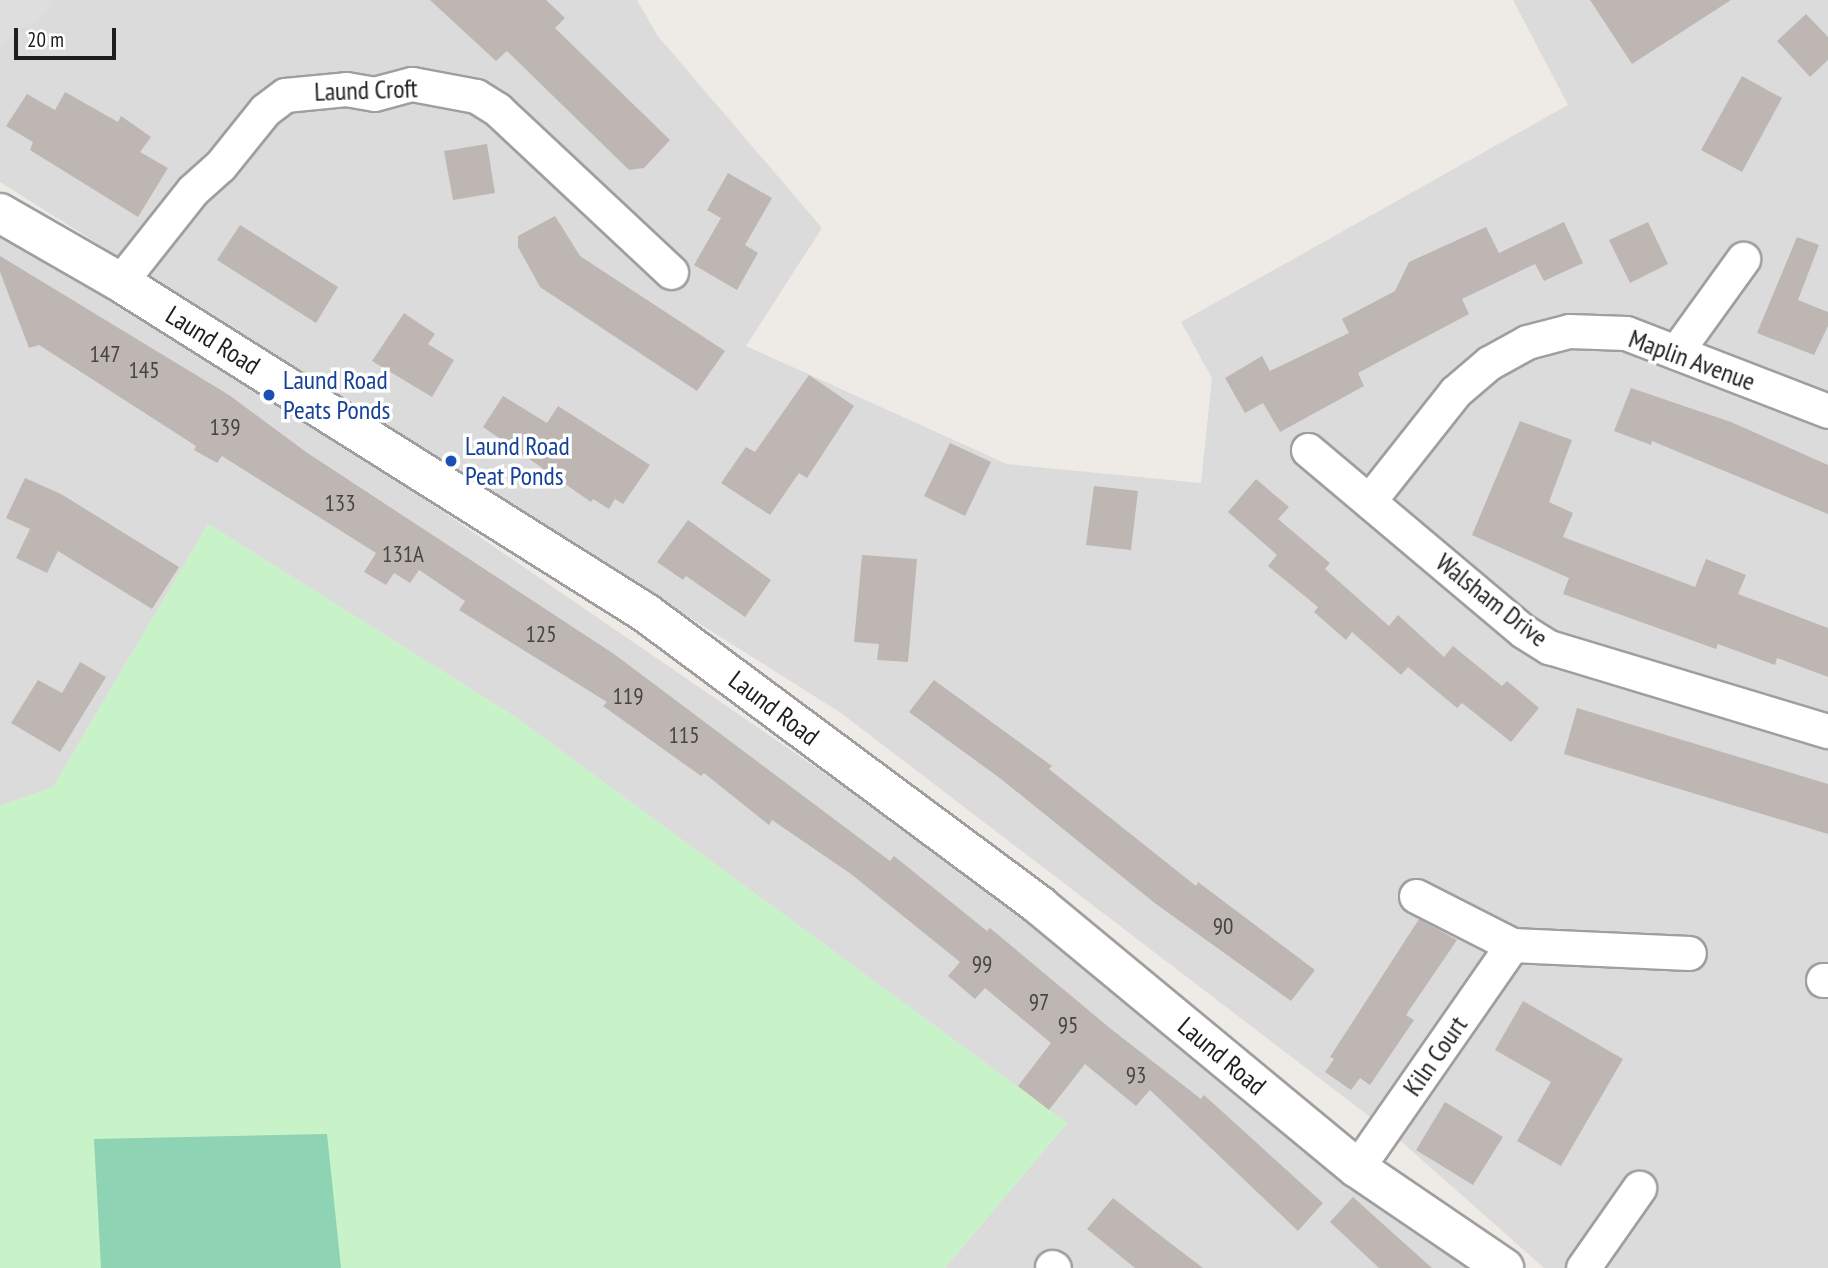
<!DOCTYPE html>
<style>
body{margin:0}
#map{position:relative;width:1828px;height:1268px;overflow:hidden;background:#eeebe6;font-family:"PT Sans Narrow",sans-serif}
div>[style]{position:absolute}
[style*='--x']{left:calc(var(--x)*1px);top:calc(var(--y)*1px);width:calc(var(--w)*1px);rotate:calc(var(--a)*1deg)}
.residential>*{inset:0;background:#dcdbdb}
.park>*{inset:0;background:#c8f2c8}
.pitch>*{inset:0;background:#8ed3b3}
.parking>*{inset:0;background:#dedede}
.building>*{inset:0;background:#beb6b3}
.roads{filter:drop-shadow(2px 0 #9f9f9f) drop-shadow(-2px 0 #9f9f9f) drop-shadow(0 2px #9f9f9f) drop-shadow(0 -2px #9f9f9f)}
.minor>*{height:33px;margin:-16.5px;padding:0 16.5px;transform-origin:16.5px;border-radius:16.5px;background:#fff}
.tertiary>*{height:38px;margin:-19px;padding:0 19px;transform-origin:19px;border-radius:19px;background:#fff}
.dots>*{width:19px;height:19px;translate:-50% -50%;box-sizing:border-box;border:4px solid #fff;border-radius:50%}
span{translate:-50% -50%;white-space:nowrap;text-align:center;line-height:1.15;-webkit-text-stroke:7px #fff;paint-order:stroke}
.number-label{font-size:23px;color:#464443}
.number-label span{-webkit-text-stroke-width:0}
.street-label{font-size:26px;color:#1e1e1e}
.transit-label{font-size:26px;color:#164399}
.left{translate:0 -50%;text-align:left}
.scale{position:absolute;left:14px;top:28px;width:102px;height:32px;box-sizing:border-box;border:4px solid #1e1e1e;border-top:0;padding-left:9px;font-size:21px;line-height:24px;white-space:nowrap;color:#1e1e1e;-webkit-text-stroke:5px #fff;paint-order:stroke}
</style>
<div id="map">
<div class="residential">
<i style="clip-path:polygon(0 0,637px 0,657px 35px,822px 228px,746px 346px,1007px 464px,1201px 483px,1212px 378px,1181px 322px,1568px 105px,1513px 0,1828px 0,1828px 1268px,1544px 1268px,1395px 1136px,841px 713px,0 182px)"></i>
<i style="clip-path:polygon(0 234px,318px 426px,900px 825px,1479px 1268px,945px 1268px,1067px 1123px,514px 716px,208px 524px,53px 787px,0 806px)"></i>
</div>
<div class="park">
<i style="clip-path:polygon(208px 524px,514px 716px,1067px 1123px,945px 1268px,0 1268px,0 806px,53px 787px)"></i>
</div>
<div class="pitch">
<i style="clip-path:polygon(327px 1134px,341px 1268px,101px 1268px,94px 1139px)"></i>
</div>
<div class="parking">
<i style="clip-path:polygon(0 0,48px 0,53px 4px,34px 24px,19px 29px,0 49px)"></i>
</div>
<div class="building">
<i style="clip-path:polygon(430px 0,546px 0,565px 18px,555px 28px,670px 140px,644px 168px,629px 170px,507px 51px,496px 61px)"></i>
<i style="clip-path:polygon(1590px 0,1731px 0,1632px 64px)"></i>
<i style="clip-path:polygon(1806px 14px,1828px 37px,1828px 60px,1810px 77px,1777px 41px)"></i>
<i style="clip-path:polygon(1742px 76px,1782px 98px,1742px 172px,1701px 150px)"></i>
<i style="clip-path:polygon(65px 92px,118px 122px,121px 116px,151px 137px,140px 152px,168px 168px,138px 217px,30px 150px,33px 142px,6px 126px,27px 94px,55px 110px)"></i>
<i style="clip-path:polygon(487px 144px,495px 193px,453px 200px,444px 151px)"></i>
<i style="clip-path:polygon(728px 173px,772px 198px,745px 245px,758px 253px,737px 290px,694px 265px,721px 218px,707px 210px)"></i>
<i style="clip-path:polygon(555px 216px,580px 256px,725px 351px,697px 391px,540px 287px,518px 247px,518px 236px)"></i>
<i style="clip-path:polygon(1564px 222px,1583px 263px,1544px 281px,1535px 264px,1462px 299px,1469px 314px,1358px 373px,1364px 386px,1280px 432px,1263px 403px,1245px 413px,1225px 378px,1262px 356px,1270px 371px,1349px 333px,1342px 319px,1395px 291px,1409px 262px,1486px 227px,1499px 253px)"></i>
<i style="clip-path:polygon(1648px 222px,1668px 264px,1630px 283px,1609px 240px)"></i>
<i style="clip-path:polygon(240px 225px,338px 287px,316px 323px,217px 260px)"></i>
<i style="clip-path:polygon(1797px 237px,1819px 245px,1798px 300px,1828px 312px,1828px 326px,1814px 355px,1757px 333px)"></i>
<i style="clip-path:polygon(0 256px,229px 395px,306px 452px,614px 654px,890px 861px,894px 856px,987px 931px,990px 928px,1111px 1029px,1201px 1099px,1204px 1095px,1323px 1203px,1298px 1231px,1150px 1090px,1136px 1106px,1085px 1064px,1049px 1110px,1018px 1086px,1051px 1043px,985px 988px,975px 999px,948px 976px,960px 962px,851px 874px,772px 820px,769px 825px,704px 773px,701px 776px,603px 706px,607px 702px,459px 610px,465px 601px,419px 570px,410px 583px,394px 573px,386px 585px,364px 572px,376px 553px,222px 456px,217px 463px,194px 450px,196px 446px,39px 345px,29px 348px,0 272px)"></i>
<i style="clip-path:polygon(404px 313px,435px 334px,428px 344px,454px 360px,432px 397px,372px 361px)"></i>
<i style="clip-path:polygon(809px 375px,854px 406px,807px 478px,799px 473px,770px 515px,721px 483px,746px 447px,755px 452px)"></i>
<i style="clip-path:polygon(1631px 388px,1731px 422px,1828px 465px,1828px 514px,1652px 441px,1651px 445px,1614px 431px)"></i>
<i style="clip-path:polygon(503px 396px,547px 423px,558px 406px,650px 465px,623px 504px,615px 499px,609px 509px,593px 499px,591px 502px,483px 427px)"></i>
<i style="clip-path:polygon(1520px 421px,1572px 440px,1549px 502px,1573px 513px,1563px 537px,1695px 587px,1706px 559px,1746px 575px,1738px 594px,1828px 628px,1828px 677px,1777px 658px,1775px 665px,1718px 644px,1716px 649px,1563px 594px,1569px 578px,1472px 535px)"></i>
<i style="clip-path:polygon(950px 443px,991px 462px,965px 516px,924px 496px)"></i>
<i style="clip-path:polygon(25px 478px,61px 494px,179px 567px,152px 609px,58px 551px,47px 573px,16px 558px,30px 529px,6px 518px)"></i>
<i style="clip-path:polygon(1256px 479px,1289px 507px,1278px 519px,1330px 563px,1325px 569px,1389px 626px,1398px 615px,1444px 657px,1453px 646px,1502px 686px,1507px 681px,1539px 708px,1511px 742px,1462px 703px,1457px 708px,1408px 667px,1401px 675px,1352px 632px,1346px 640px,1314px 612px,1318px 607px,1268px 566px,1277px 555px,1228px 512px)"></i>
<i style="clip-path:polygon(1094px 486px,1138px 491px,1131px 550px,1086px 545px)"></i>
<i style="clip-path:polygon(688px 520px,771px 580px,745px 617px,686px 576px,683px 580px,657px 562px)"></i>
<i style="clip-path:polygon(862px 555px,917px 559px,908px 662px,877px 660px,879px 644px,854px 642px)"></i>
<i style="clip-path:polygon(80px 662px,106px 677px,60px 752px,11px 723px,38px 680px,62px 693px)"></i>
<i style="clip-path:polygon(934px 680px,1052px 766px,1049px 769px,1196px 886px,1198px 882px,1315px 970px,1291px 1001px,1156px 904px,1001px 779px,909px 712px)"></i>
<i style="clip-path:polygon(1577px 708px,1828px 784px,1828px 834px,1564px 754px)"></i>
<i style="clip-path:polygon(1419px 919px,1457px 940px,1406px 1015px,1414px 1020px,1370px 1085px,1360px 1078px,1351px 1090px,1325px 1072px,1334px 1059px,1330px 1057px)"></i>
<i style="clip-path:polygon(1523px 1001px,1623px 1059px,1561px 1166px,1517px 1141px,1551px 1082px,1495px 1050px)"></i>
<i style="clip-path:polygon(1445px 1102px,1503px 1137px,1473px 1185px,1416px 1150px)"></i>
<i style="clip-path:polygon(1353px 1197px,1374px 1216px,1432px 1268px,1379px 1268px,1330px 1222px)"></i>
<i style="clip-path:polygon(1113px 1198px,1161px 1236px,1203px 1268px,1135px 1268px,1087px 1229px)"></i>
</div>
<div class="roads">
<div class="minor">
<i style="--x:120;--y:282;--w:117;--a:-51.6"></i>
<i style="--x:193;--y:190;--w:36;--a:-42"></i>
<i style="--x:220;--y:166;--w:72;--a:-51.2"></i>
<i style="--x:265;--y:110;--w:25;--a:-37"></i>
<i style="--x:285;--y:95;--w:61;--a:-5.6"></i>
<i style="--x:346;--y:89;--w:28;--a:10"></i>
<i style="--x:374;--y:94;--w:39;--a:-15"></i>
<i style="--x:412;--y:84;--w:65;--a:10.6"></i>
<i style="--x:476;--y:96;--w:26;--a:32"></i>
<i style="--x:498;--y:110;--w:237;--a:43.1"></i>
<i style="--x:1676;--y:352;--w:115;--a:-54.2"></i>
<i style="--x:1308;--y:450;--w:281;--a:40.1"></i>
<i style="--x:1523;--y:631;--w:31;--a:32"></i>
<i style="--x:1549;--y:647;--w:291;--a:16.8"></i>
<i style="--x:1369;--y:501;--w:139;--a:-51.7"></i>
<i style="--x:1455;--y:392;--w:45;--a:-40.5"></i>
<i style="--x:1489;--y:363;--w:43;--a:-28.9"></i>
<i style="--x:1527;--y:342;--w:43;--a:-14.7"></i>
<i style="--x:1569;--y:331;--w:57;--a:2"></i>
<i style="--x:1626;--y:333;--w:217;--a:21.1"></i>
<i style="--x:1416;--y:896;--w:108;--a:27"></i>
<i style="--x:1512;--y:945;--w:177;--a:2.6"></i>
<i style="--x:1823;--y:980;--w:5;--a:0"></i>
<i style="--x:1357;--y:1168;--w:272;--a:-55.2"></i>
<i style="--x:1052;--y:1267;--w:2;--a:27"></i>
<i style="--x:1583;--y:1268;--w:98;--a:-55"></i>
</div>
<div class="tertiary">
<i style="--x:0;--y:213;--w:138;--a:29.9"></i>
<i style="--x:120;--y:282;--w:621;--a:32.18"></i>
<i style="--x:646;--y:613;--w:491;--a:36.6"></i>
<i style="--x:1040;--y:906;--w:411;--a:39.6"></i>
<i style="--x:1357;--y:1168;--w:178;--a:34.2"></i>
</div>
</div>
<div class="dots">
<i style="left:269px;top:395px;background:#1a4fb4"></i>
<i style="left:451px;top:461px;background:#1a4fb4"></i>
</div>
<div class="number-label">
<span style="left:105px;top:354px">147</span>
<span style="left:144px;top:370px">145</span>
<span style="left:225px;top:427px">139</span>
<span style="left:340px;top:503px">133</span>
<span style="left:403px;top:554px">131A</span>
<span style="left:541px;top:634px">125</span>
<span style="left:628px;top:696px">119</span>
<span style="left:684px;top:735px">115</span>
<span style="left:1223px;top:926px">90</span>
<span style="left:982px;top:964px">99</span>
<span style="left:1039px;top:1002px">97</span>
<span style="left:1068px;top:1025px">95</span>
<span style="left:1136px;top:1075px">93</span>
</div>
<div class="street-label">
<span style="left:366px;top:90px;rotate:-2deg">Laund Croft</span>
<span style="left:213px;top:340px;rotate:32deg">Laund Road</span>
<span style="left:1692px;top:360px;rotate:20deg">Maplin Avenue</span>
<span style="left:1492px;top:600px;rotate:38deg">Walsham Drive</span>
<span style="left:774px;top:708px;rotate:37deg">Laund Road</span>
<span style="left:1222px;top:1056px;rotate:40deg">Laund Road</span>
<span style="left:1435px;top:1056px;rotate:-55deg">Kiln Court</span>
</div>
<div class="transit-label">
<span class="left" style="left:283px;top:395px">Laund Road<br>Peats Ponds</span>
<span class="left" style="left:465px;top:461px">Laund Road<br>Peat Ponds</span>
</div>
<div class="scale">20 m</div>
</div>
